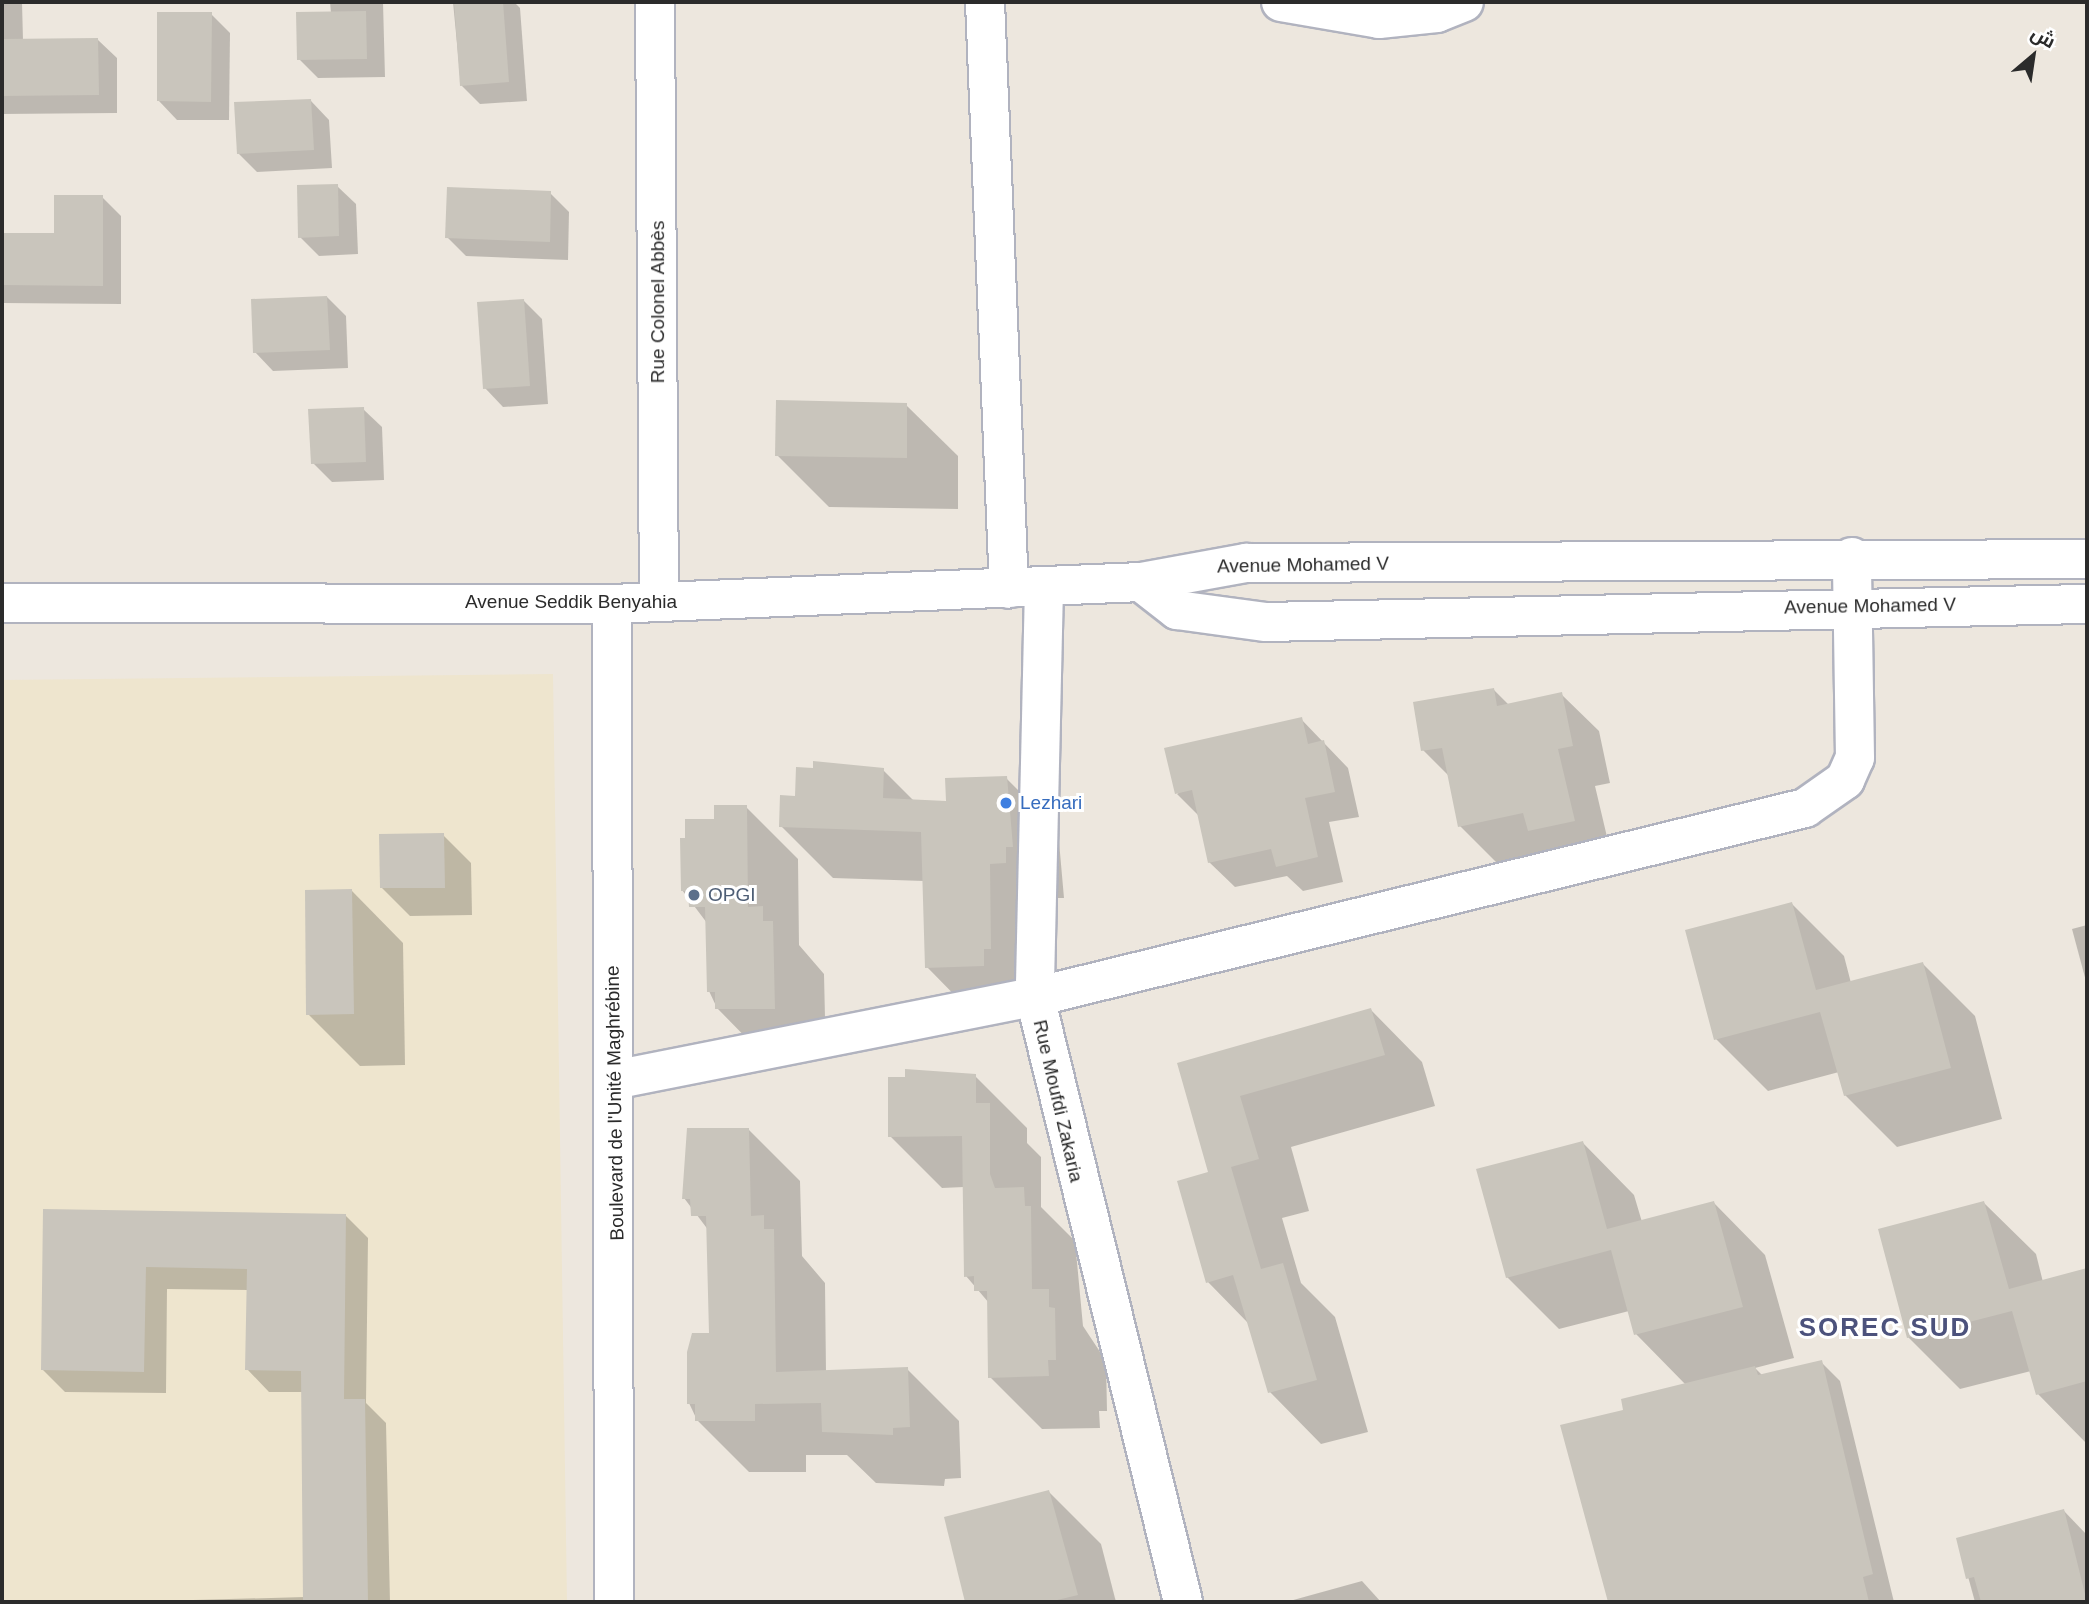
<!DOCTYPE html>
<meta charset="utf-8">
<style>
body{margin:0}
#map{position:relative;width:2089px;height:1604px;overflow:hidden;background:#ede7de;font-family:Helvetica,Cairo,sans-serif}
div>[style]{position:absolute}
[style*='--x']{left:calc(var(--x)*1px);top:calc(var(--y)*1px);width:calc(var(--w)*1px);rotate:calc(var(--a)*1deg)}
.education>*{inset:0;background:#eee5ce}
.shadow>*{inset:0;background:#0003}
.building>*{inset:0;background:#c9c5bc}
.roads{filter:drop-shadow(2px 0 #b1b3bf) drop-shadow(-2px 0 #b1b3bf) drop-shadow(0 2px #b1b3bf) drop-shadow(0 -2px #b1b3bf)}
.minor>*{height:38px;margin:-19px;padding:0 19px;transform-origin:19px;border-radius:19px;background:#fff}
.dots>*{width:19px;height:19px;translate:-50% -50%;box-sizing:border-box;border:4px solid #fff;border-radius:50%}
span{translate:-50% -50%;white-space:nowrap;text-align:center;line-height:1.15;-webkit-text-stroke:6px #fff;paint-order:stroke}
.street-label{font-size:19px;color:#2b2b2b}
.shop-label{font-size:19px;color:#366cbe}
.left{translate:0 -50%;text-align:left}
.service-label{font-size:19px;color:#4e5e75}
.district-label{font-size:26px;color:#4c527c;font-weight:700;letter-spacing:2px}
.frame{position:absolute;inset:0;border:4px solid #2b2b2b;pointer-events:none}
.north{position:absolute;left:1998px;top:21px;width:70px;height:70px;-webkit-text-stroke:5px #fff;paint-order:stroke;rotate:29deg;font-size:19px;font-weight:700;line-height:28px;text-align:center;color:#2b2b2b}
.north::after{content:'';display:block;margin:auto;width:24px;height:32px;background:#2b2b2b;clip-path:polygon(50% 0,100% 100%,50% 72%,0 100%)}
</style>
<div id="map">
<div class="education">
<i style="clip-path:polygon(553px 674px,567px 1602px,2px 1602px,2px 680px)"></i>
</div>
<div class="shadow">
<i style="clip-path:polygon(2px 2px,22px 2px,23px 40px,98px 40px,117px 58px,117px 113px,2px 114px)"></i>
<i style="clip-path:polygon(330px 2px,383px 2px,385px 77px,318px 78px,299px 59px,331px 13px)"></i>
<i style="clip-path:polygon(453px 2px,514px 2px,520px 8px,527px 101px,480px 104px,461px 85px)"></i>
<i style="clip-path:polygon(211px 14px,230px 33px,229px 120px,177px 120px,159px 101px)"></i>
<i style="clip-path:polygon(311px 101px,329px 120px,332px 168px,257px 172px,238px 153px)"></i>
<i style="clip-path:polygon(337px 186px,356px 204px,358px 254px,319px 256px,300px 237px)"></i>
<i style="clip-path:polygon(550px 193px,569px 212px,568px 260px,466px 256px,447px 237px)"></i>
<i style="clip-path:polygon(102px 197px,121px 216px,121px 304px,2px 303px,2px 235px,56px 235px)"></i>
<i style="clip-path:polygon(327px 297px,346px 316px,348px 368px,273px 371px,255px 352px)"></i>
<i style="clip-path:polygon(524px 301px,542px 319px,548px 404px,503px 407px,485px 388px)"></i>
<i style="clip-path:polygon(906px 405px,958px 456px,958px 509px,829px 507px,777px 455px)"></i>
<i style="clip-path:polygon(363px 409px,382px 427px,384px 480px,332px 482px,313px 463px)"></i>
<i style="clip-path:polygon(1494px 690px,1509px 705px,1561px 694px,1599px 731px,1610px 783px,1595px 786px,1612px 858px,1498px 864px,1460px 826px,1450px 777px,1423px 750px)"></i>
<i style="clip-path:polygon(1301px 719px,1348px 768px,1359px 817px,1329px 822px,1343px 882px,1303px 891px,1287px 876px,1235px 887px,1209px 862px,1199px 816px,1177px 794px)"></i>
<i style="clip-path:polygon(883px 770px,914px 801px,947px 803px,1006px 778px,1058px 830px,1064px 898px,1057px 898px,1057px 915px,1042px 915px,1043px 1000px,978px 1019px,927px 967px,924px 881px,833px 878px,781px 826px,797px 798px)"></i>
<i style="clip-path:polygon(746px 807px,798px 859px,799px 945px,824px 974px,826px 1060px,768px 1060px,717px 1008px,709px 991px,707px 923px,682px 890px,687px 839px)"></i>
<i style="clip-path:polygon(443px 835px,471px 863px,472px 915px,410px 916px,382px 888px)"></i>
<i style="clip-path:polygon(352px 891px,403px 943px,405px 1065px,360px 1066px,308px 1014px)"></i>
<i style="clip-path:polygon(1792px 904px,1844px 956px,1851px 983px,1923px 964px,1975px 1016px,2002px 1119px,1897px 1147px,1845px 1095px,1839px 1072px,1768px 1091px,1716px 1039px)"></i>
<i style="clip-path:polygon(2087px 925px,2087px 985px,2072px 929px)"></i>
<i style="clip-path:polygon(1371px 1010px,1422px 1062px,1435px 1106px,1291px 1147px,1309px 1211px,1282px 1218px,1301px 1283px,1335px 1317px,1368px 1432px,1321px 1444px,1270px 1392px,1249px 1324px,1208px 1282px,1210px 1174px,1179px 1064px)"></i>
<i style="clip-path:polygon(975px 1076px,1027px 1128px,1027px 1143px,1041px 1157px,1041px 1207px,1075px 1241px,1083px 1326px,1106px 1361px,1107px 1411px,1099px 1411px,1100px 1428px,1042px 1429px,990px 1377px,989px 1303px,966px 1276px,964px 1187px,942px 1188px,890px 1136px)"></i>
<i style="clip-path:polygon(748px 1129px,800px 1181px,802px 1256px,825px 1283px,826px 1372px,907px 1369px,959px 1421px,961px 1478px,945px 1479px,944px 1486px,876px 1483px,847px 1455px,806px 1455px,806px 1472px,749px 1472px,697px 1420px,689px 1403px,711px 1334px,709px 1231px,684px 1198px)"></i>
<i style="clip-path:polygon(1583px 1143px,1634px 1195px,1642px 1222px,1714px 1203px,1765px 1255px,1794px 1358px,1755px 1368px,1763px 1376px,1821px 1362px,1840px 1381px,1894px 1602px,1610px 1602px,1562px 1426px,1626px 1411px,1686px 1385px,1636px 1334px,1629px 1311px,1559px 1329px,1507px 1277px)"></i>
<i style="clip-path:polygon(1984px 1203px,2036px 1254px,2043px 1282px,2087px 1270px,2087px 1444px,2038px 1394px,2031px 1371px,1960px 1389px,1908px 1337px)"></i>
<i style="clip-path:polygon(45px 1211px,346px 1216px,368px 1238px,366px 1403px,386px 1423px,390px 1602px,121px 1602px,305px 1597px,303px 1392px,269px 1392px,247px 1369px,248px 1290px,167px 1289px,166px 1393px,65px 1392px,43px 1370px)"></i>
<i style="clip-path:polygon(1049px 1492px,1101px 1544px,1116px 1602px,967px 1602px,946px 1518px)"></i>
<i style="clip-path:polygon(2064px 1511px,2087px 1535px,2087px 1602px,1975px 1602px,1958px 1540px)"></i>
<i style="clip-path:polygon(1362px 1581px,1381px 1602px,1286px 1602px)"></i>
</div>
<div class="building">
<i style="clip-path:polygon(454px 2px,503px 2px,509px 82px,460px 86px)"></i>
<i style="clip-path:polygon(366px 11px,367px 59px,297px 60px,296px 12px)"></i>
<i style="clip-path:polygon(157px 12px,212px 12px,211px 102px,157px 101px)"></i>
<i style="clip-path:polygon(98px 38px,99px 95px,2px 96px,2px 39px)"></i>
<i style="clip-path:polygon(311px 99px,314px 150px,237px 154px,234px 102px)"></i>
<i style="clip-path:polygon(338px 184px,339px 236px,298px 238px,297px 185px)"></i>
<i style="clip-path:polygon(447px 187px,551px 191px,550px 242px,445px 238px)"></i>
<i style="clip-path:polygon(54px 195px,103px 195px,103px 286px,2px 285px,2px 233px,54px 233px)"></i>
<i style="clip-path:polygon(327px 296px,330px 350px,253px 353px,251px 299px)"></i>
<i style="clip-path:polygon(524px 299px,530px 386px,483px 389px,477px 302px)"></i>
<i style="clip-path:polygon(776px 400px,907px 403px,907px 458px,775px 456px)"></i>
<i style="clip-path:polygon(364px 407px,366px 462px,311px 464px,308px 409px)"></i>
<i style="clip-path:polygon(1494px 688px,1497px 706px,1562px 692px,1573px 746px,1558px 749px,1575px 821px,1528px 831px,1523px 813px,1458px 827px,1442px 748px,1421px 751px,1413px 702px)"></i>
<i style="clip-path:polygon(1302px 717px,1308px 744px,1324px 740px,1335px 792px,1305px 798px,1318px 857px,1276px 867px,1271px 849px,1208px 863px,1192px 790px,1175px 794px,1164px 748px)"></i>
<i style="clip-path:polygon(813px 761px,884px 768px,883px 798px,946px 801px,945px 778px,1007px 776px,1013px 847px,1006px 847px,1006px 863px,990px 864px,991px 949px,984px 949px,984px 966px,925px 968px,921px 832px,779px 827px,780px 795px,795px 796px,796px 767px,813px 768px)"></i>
<i style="clip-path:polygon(714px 805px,747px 805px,748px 907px,763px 906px,763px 921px,773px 921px,775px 1009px,715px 1009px,715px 992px,707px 992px,705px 907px,689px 907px,688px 891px,681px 891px,680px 838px,685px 838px,685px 819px,714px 819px)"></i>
<i style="clip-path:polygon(444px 833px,445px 888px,380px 888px,379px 834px)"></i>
<i style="clip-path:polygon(352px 889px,354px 1014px,306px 1015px,305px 890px)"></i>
<i style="clip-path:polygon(1792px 902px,1816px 990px,1923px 962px,1951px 1068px,1844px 1096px,1820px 1012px,1714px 1040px,1685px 930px)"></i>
<i style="clip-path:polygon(1371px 1008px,1385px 1055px,1240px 1096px,1259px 1159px,1231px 1167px,1261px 1269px,1283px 1263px,1317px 1380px,1268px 1393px,1233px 1275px,1206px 1283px,1177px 1181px,1208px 1172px,1177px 1063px)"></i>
<i style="clip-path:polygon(905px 1069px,976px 1074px,976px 1103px,990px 1103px,990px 1174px,995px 1188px,1024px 1187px,1025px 1206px,1031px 1206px,1032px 1289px,1049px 1289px,1049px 1307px,1055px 1308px,1056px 1360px,1048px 1360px,1049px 1376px,988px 1378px,987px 1291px,974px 1291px,974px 1276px,964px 1277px,962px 1136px,888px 1137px,888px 1077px,905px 1077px)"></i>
<i style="clip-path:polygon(687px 1128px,749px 1128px,751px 1216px,764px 1215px,764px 1229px,774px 1229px,776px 1372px,908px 1367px,910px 1427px,893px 1428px,893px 1435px,822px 1432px,821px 1403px,755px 1404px,755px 1421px,695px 1421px,695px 1404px,687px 1404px,687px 1352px,692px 1333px,709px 1333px,706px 1216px,691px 1216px,690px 1199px,682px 1199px)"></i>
<i style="clip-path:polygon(1583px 1141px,1607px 1229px,1714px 1201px,1743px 1307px,1634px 1335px,1611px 1250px,1506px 1278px,1476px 1169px)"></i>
<i style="clip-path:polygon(1984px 1201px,2009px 1289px,2087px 1268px,2087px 1381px,2036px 1395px,2012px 1311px,1907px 1338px,1878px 1229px)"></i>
<i style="clip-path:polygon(43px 1209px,346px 1214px,344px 1399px,365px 1399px,368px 1602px,303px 1602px,301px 1371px,245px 1370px,247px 1269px,146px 1267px,144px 1372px,41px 1370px)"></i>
<i style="clip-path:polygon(1822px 1360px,1873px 1574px,1863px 1577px,1869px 1602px,1608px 1602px,1560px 1425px,1623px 1410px,1621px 1399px,1755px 1366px,1758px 1375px)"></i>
<i style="clip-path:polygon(1049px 1490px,1078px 1595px,1049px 1602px,965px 1602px,944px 1517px)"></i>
<i style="clip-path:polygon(2064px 1509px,2087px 1602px,1981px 1602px,1974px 1577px,1966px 1579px,1956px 1538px)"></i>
</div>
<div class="roads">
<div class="minor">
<i style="--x:655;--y:2;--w:600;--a:89.62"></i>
<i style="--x:985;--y:2;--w:587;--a:87.66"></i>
<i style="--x:1281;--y:2;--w:99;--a:9.8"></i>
<i style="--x:1379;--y:19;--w:58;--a:-5.9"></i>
<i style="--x:1437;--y:13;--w:29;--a:-22"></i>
<i style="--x:1141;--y:582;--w:46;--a:37.9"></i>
<i style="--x:1177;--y:610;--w:90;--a:7.7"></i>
<i style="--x:1266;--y:622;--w:821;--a:-1.26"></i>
<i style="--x:1044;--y:587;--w:410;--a:91.3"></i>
<i style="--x:1035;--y:997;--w:623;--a:76.25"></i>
<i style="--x:2;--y:603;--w:610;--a:0.09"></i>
<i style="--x:612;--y:604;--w:529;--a:-2.38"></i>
<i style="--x:1141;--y:582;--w:107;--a:-10.3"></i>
<i style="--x:1246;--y:563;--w:841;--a:-0.27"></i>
<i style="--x:612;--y:604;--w:998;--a:89.89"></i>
<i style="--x:614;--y:1080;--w:429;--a:-11.2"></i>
<i style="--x:1035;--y:997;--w:793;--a:-13.79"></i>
<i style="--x:1805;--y:808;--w:49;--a:-35"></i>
<i style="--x:1845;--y:780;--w:24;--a:-66"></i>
<i style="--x:1855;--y:758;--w:201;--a:-90.9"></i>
</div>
</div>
<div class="dots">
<i style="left:1006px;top:803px;background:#3f7fe0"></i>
<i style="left:694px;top:895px;background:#5c6f8a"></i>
</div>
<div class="street-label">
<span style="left:658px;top:302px;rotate:-90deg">Rue Colonel Abbès</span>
<span style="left:1303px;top:565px;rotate:-1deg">Avenue Mohamed V</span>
<span style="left:571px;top:602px">Avenue Seddik Benyahia</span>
<span style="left:1870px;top:606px;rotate:-1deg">Avenue Mohamed V</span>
<span style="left:1058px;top:1101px;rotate:77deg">Rue Moufdi Zakaria</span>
<span style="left:615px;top:1103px;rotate:-91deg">Boulevard de l'Unité Maghrébine</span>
</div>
<div class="shop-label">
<span class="left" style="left:1020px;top:803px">Lezhari</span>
</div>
<div class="service-label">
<span class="left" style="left:708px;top:895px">OPGI</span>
</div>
<div class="district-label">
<span style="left:1885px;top:1328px">SOREC SUD</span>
</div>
<div class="frame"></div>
<div class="north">ش</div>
</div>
